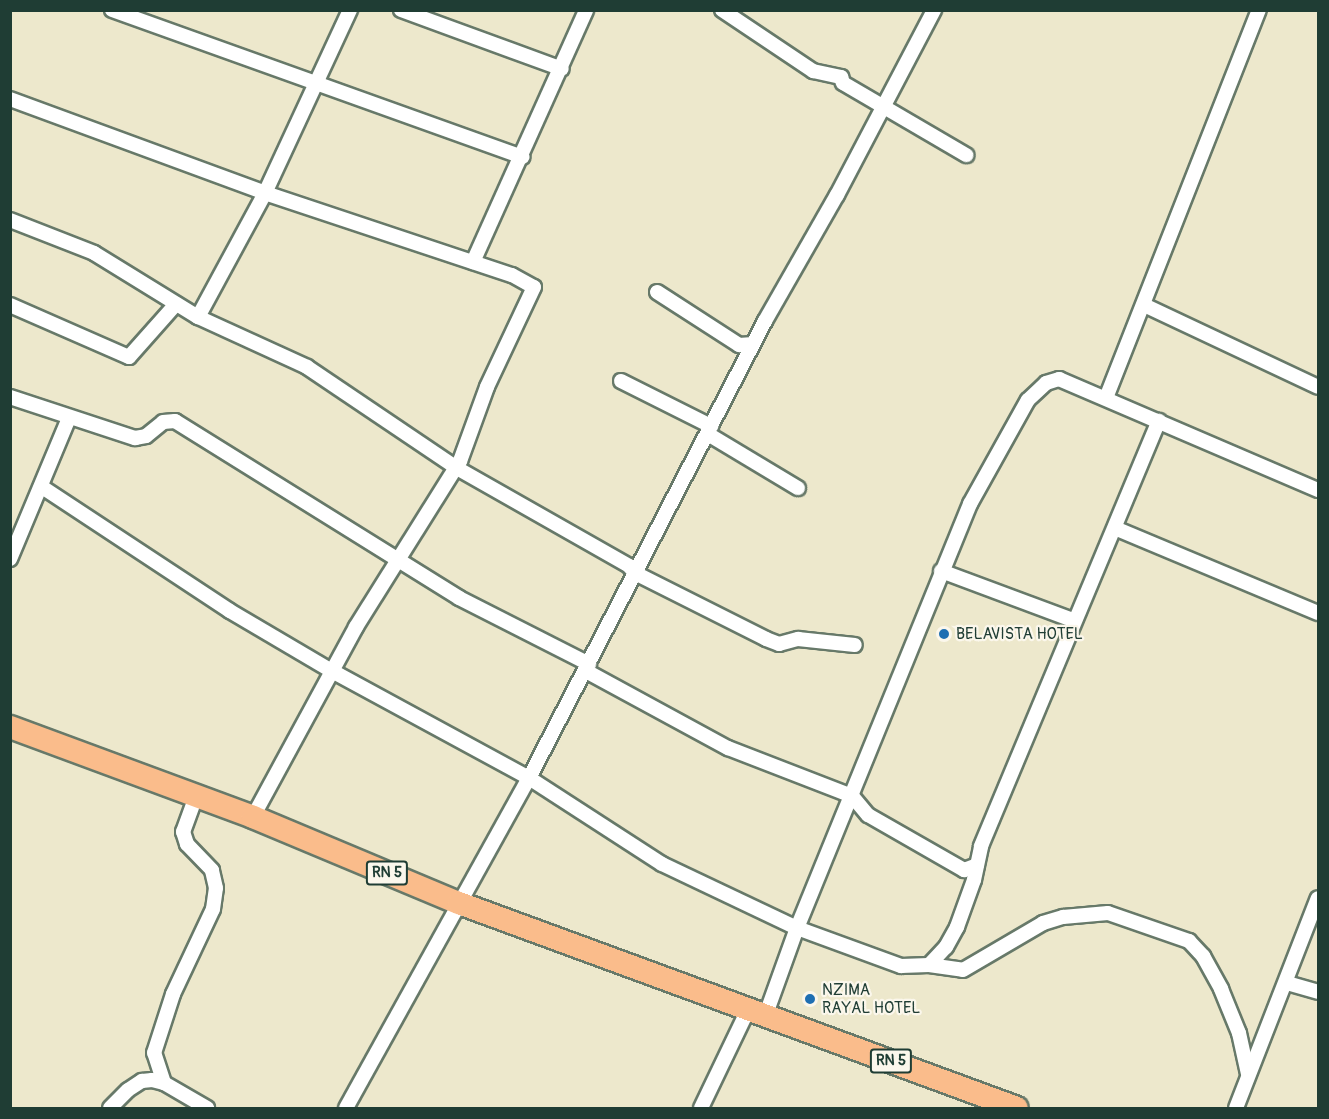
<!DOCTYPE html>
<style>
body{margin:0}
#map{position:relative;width:1329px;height:1119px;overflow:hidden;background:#ede8cc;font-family:Pangolin,sans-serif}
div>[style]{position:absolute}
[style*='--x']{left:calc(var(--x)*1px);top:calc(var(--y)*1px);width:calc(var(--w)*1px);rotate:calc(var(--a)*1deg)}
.roads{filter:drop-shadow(2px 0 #677969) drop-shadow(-2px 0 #677969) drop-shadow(0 2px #677969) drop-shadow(0 -2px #677969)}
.minor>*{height:14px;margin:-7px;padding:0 7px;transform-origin:7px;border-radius:7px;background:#fff}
.primary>*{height:22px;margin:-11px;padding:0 11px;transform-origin:11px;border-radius:11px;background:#fabc8b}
.dots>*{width:16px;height:16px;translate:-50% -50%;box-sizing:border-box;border:3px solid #fbf7ec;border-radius:50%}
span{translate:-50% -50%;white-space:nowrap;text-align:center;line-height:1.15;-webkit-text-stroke:4.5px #fbf7ec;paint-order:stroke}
.shield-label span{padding:2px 4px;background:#fbf7ec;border:2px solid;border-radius:4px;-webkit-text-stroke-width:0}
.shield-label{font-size:15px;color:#1f3d34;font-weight:700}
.poi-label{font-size:16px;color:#1f3d34}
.left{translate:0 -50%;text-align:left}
.frame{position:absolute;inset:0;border:12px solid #1f3d34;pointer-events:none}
</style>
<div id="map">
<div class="roads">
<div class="minor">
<i style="--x:112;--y:10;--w:436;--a:19.7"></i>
<i style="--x:401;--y:10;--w:171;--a:20.1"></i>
<i style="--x:722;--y:10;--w:110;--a:33.8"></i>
<i style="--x:813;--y:71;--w:29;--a:12"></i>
<i style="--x:841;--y:77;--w:6;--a:72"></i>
<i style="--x:843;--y:83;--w:143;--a:30.3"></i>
<i style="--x:10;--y:99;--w:272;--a:20.2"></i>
<i style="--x:265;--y:193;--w:260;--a:18.4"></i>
<i style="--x:512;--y:275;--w:25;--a:29"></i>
<i style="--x:534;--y:287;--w:110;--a:115.2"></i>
<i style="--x:487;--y:387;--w:79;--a:110"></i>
<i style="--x:460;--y:461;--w:196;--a:122.1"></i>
<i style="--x:356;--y:627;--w:216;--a:118.5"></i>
<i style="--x:10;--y:220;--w:90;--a:21.4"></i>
<i style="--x:94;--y:253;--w:122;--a:31.6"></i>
<i style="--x:198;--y:317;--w:120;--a:24.6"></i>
<i style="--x:307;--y:367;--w:179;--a:34"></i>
<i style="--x:455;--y:467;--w:200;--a:29.6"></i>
<i style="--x:629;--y:566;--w:9;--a:49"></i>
<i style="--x:635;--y:573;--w:147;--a:26.7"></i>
<i style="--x:766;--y:639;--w:14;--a:21"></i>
<i style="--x:779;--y:644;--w:20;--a:-15"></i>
<i style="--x:798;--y:639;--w:57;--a:6"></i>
<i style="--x:473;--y:262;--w:276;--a:-65.8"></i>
<i style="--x:657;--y:292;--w:98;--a:32.9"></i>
<i style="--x:739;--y:345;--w:14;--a:-4"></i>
<i style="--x:10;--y:305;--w:130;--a:23.6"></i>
<i style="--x:129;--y:357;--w:71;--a:-48.4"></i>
<i style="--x:1144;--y:305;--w:192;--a:25.2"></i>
<i style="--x:198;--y:317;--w:141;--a:-61.6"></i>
<i style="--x:265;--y:193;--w:202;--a:-65.1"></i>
<i style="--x:621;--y:381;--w:101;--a:26.6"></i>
<i style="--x:10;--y:397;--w:132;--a:18.2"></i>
<i style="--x:135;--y:438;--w:11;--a:-10"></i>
<i style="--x:146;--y:436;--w:22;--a:-39"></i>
<i style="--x:163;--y:422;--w:12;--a:-5"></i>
<i style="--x:175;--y:421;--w:335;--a:31.9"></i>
<i style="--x:459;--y:598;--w:146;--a:26.9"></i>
<i style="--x:1106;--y:398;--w:417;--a:-68.5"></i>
<i style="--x:708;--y:434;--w:105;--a:31"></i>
<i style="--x:42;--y:487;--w:225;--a:33.4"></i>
<i style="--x:230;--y:611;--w:118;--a:30.5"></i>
<i style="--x:332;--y:671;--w:224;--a:28.5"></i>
<i style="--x:529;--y:778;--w:158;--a:32.9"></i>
<i style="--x:662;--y:864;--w:149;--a:25.4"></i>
<i style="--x:797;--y:928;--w:111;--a:20.1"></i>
<i style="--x:901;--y:966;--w:28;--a:-2"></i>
<i style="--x:929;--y:965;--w:34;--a:8"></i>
<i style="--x:963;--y:970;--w:93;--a:-30.4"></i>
<i style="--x:1043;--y:923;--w:21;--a:-17"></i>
<i style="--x:1063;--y:917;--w:45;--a:-5.1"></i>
<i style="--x:1108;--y:913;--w:86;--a:19.1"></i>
<i style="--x:1189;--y:941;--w:21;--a:47"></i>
<i style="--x:1203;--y:956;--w:38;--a:61"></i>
<i style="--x:1221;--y:989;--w:48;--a:67.8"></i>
<i style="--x:1239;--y:1033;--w:42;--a:77.6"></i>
<i style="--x:1117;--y:529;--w:218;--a:22.7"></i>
<i style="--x:10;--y:559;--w:153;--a:-67.3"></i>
<i style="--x:941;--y:571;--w:141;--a:20.4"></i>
<i style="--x:586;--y:671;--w:162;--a:28.5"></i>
<i style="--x:728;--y:748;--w:133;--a:21.2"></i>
<i style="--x:852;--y:796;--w:25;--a:50"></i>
<i style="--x:868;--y:815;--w:111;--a:29.8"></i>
<i style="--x:964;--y:870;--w:14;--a:-21"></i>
<i style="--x:929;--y:965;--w:25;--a:-47"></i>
<i style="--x:946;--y:947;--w:23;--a:-61"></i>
<i style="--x:957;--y:927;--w:50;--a:-70.1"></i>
<i style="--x:974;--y:880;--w:35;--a:-78"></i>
<i style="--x:981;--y:846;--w:461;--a:-67.3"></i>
<i style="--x:1287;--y:983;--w:32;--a:16"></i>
<i style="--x:766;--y:1014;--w:91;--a:-70.2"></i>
<i style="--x:797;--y:928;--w:458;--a:-67.8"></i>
<i style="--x:970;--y:504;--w:119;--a:-60.9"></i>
<i style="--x:1028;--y:400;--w:25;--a:-43"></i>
<i style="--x:1046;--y:383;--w:14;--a:-17"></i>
<i style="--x:1059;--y:379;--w:282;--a:23.2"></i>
<i style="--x:164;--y:1083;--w:32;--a:-108"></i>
<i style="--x:154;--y:1053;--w:62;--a:-72.1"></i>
<i style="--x:173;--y:994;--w:94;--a:-64.8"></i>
<i style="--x:213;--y:909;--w:21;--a:-82"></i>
<i style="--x:216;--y:888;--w:18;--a:-103"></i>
<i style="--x:212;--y:870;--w:36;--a:-134"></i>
<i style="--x:187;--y:844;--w:13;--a:-108"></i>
<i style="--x:183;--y:832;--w:37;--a:-70"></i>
<i style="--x:110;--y:1108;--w:25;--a:-45"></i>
<i style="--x:128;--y:1090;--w:17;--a:-33"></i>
<i style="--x:142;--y:1081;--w:10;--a:-6"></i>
<i style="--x:152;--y:1080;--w:12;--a:14"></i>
<i style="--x:164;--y:1083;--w:50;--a:30.2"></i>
<i style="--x:346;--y:1108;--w:377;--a:-61"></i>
<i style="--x:529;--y:778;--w:514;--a:-62.69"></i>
<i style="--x:765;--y:321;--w:145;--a:-60.3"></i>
<i style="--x:837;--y:195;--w:209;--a:-62.3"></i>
<i style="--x:701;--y:1108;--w:111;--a:-64.4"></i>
<i style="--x:1236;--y:1108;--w:225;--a:-68.7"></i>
</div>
<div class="primary">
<i style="--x:10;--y:727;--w:259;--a:20.3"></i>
<i style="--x:253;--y:817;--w:223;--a:22.7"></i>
<i style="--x:459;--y:903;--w:594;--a:20.17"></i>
</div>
</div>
<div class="dots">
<i style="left:944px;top:634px;background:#1f6fb2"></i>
<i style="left:810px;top:999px;background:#1f6fb2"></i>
</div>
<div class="shield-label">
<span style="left:387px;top:873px">RN 5</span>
<span style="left:891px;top:1061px">RN 5</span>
</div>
<div class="poi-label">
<span class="left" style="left:956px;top:634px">BELAVISTA HOTEL</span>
<span class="left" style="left:822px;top:999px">NZIMA<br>RAYAL HOTEL</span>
</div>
<div class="frame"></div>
</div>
